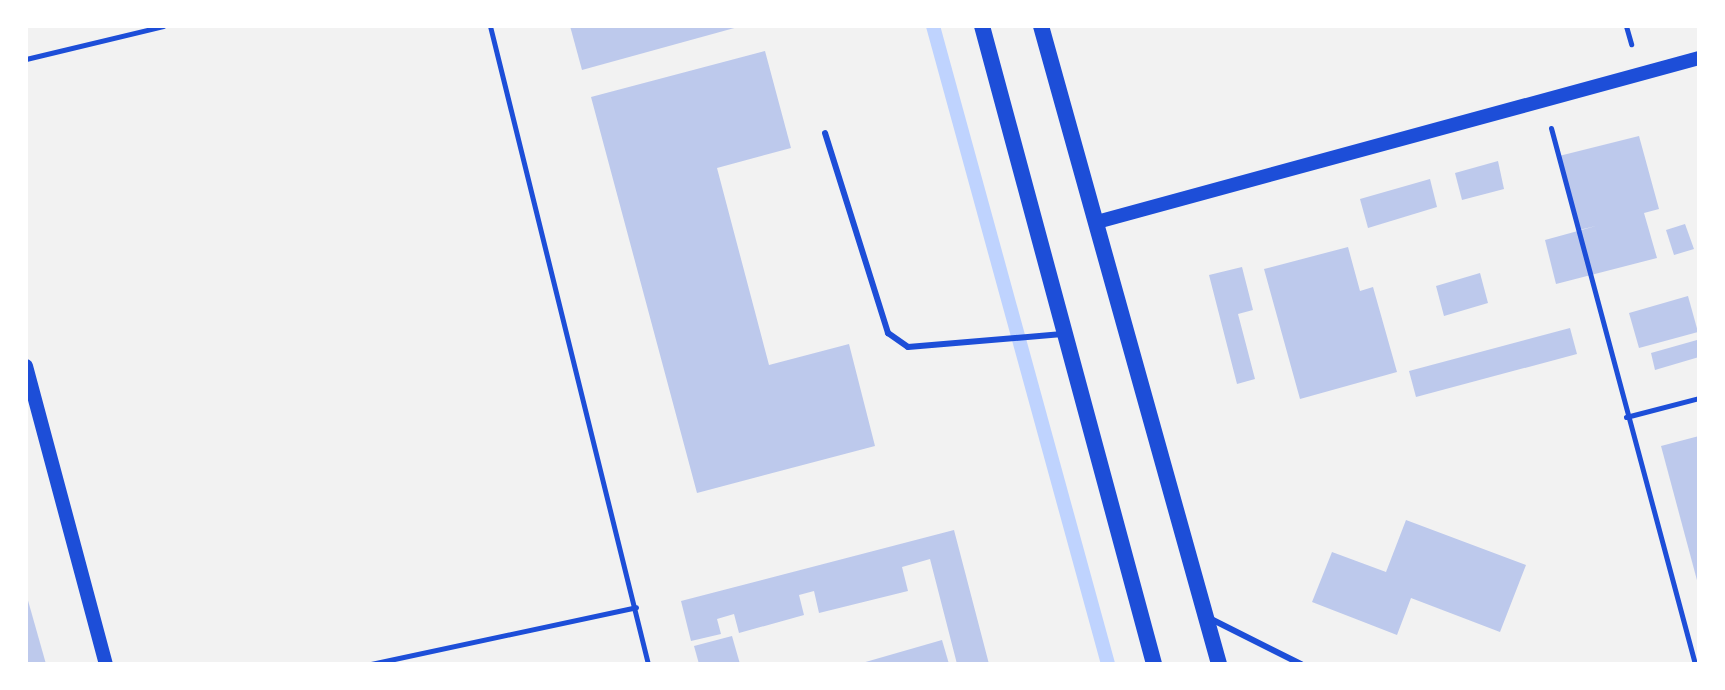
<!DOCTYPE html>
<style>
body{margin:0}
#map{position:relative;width:1725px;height:690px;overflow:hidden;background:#f2f2f2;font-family:Quicksand,sans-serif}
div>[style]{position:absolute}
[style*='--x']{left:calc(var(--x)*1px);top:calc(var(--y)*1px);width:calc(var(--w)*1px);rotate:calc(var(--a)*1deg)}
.stream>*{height:14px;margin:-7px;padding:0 7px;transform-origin:7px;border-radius:7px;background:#bfd3fe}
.building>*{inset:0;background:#bdc9ec}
.path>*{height:5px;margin:-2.5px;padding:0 2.5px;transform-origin:2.5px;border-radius:2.5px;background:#1d4ed8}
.service>*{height:6px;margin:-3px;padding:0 3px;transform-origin:3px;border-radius:3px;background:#1d4ed8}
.tertiary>*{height:14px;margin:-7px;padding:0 7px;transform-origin:7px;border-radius:7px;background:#1d4ed8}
.secondary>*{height:16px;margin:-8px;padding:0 8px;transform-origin:8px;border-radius:8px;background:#1d4ed8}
span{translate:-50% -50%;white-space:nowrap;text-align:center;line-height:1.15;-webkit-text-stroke:7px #fff;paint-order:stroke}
.frame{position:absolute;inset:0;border:28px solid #fff;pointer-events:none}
</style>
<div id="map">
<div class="stream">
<i style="--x:933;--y:26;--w:662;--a:74.66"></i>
</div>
<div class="building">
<i style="clip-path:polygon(570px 26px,738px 26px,738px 27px,582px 70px)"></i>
<i style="clip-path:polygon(765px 51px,791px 148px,717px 168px,769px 365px,849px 344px,875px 446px,697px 493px,591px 97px)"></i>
<i style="clip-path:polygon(1639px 136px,1659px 209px,1644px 213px,1657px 258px,1556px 284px,1545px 240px,1596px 226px,1579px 230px,1559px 156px)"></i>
<i style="clip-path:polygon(1498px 161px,1504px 189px,1462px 200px,1455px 173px)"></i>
<i style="clip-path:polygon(1430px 179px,1437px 207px,1368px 228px,1360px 199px)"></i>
<i style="clip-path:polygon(1685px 224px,1694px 249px,1674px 255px,1666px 230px)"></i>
<i style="clip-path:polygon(1348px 247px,1360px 291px,1373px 287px,1397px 372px,1300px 399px,1264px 269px)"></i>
<i style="clip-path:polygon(1242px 267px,1253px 310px,1238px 314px,1255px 379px,1237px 384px,1209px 275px)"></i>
<i style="clip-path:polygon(1480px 273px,1488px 303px,1444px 316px,1436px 286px)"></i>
<i style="clip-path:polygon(1688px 296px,1698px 332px,1639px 348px,1629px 313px)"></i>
<i style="clip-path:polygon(1570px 328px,1577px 354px,1416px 397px,1409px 371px)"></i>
<i style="clip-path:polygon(1697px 340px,1699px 357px,1655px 370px,1651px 353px)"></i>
<i style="clip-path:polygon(1699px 436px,1699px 584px,1698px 584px,1661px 446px)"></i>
<i style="clip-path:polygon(1406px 520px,1526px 565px,1500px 632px,1411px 598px,1397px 635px,1312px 602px,1332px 552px,1386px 572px)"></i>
<i style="clip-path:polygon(954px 530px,989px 664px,957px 664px,930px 559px,902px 567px,908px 591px,819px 613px,814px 591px,799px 595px,804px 615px,739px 633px,734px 614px,717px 619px,721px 634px,691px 641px,681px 601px)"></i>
<i style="clip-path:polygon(26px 597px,27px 597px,46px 664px,26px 664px)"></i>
<i style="clip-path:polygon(732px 636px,740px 664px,699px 664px,694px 646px)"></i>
<i style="clip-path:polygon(942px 640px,949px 664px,862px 664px,862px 663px)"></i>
</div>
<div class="path">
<i style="--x:490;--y:26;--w:657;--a:76.09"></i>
<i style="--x:1626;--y:26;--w:19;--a:74"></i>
<i style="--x:26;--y:59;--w:141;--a:-13.5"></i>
<i style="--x:1551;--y:128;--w:555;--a:74.96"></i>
<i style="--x:1626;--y:417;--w:75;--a:-14.6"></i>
<i style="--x:371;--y:664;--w:271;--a:-12.1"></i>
</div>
<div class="service">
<i style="--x:825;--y:133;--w:210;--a:72.5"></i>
<i style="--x:888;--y:333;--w:24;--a:35"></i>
<i style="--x:908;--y:347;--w:155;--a:-4.8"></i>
<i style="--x:1211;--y:619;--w:101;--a:26.6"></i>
</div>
<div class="tertiary">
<i style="--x:1097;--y:222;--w:624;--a:-15.24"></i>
<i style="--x:26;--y:366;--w:309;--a:75"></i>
</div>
<div class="secondary">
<i style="--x:982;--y:26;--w:661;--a:74.91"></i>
<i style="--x:1041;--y:26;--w:662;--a:74.41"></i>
</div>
<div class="frame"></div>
</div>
